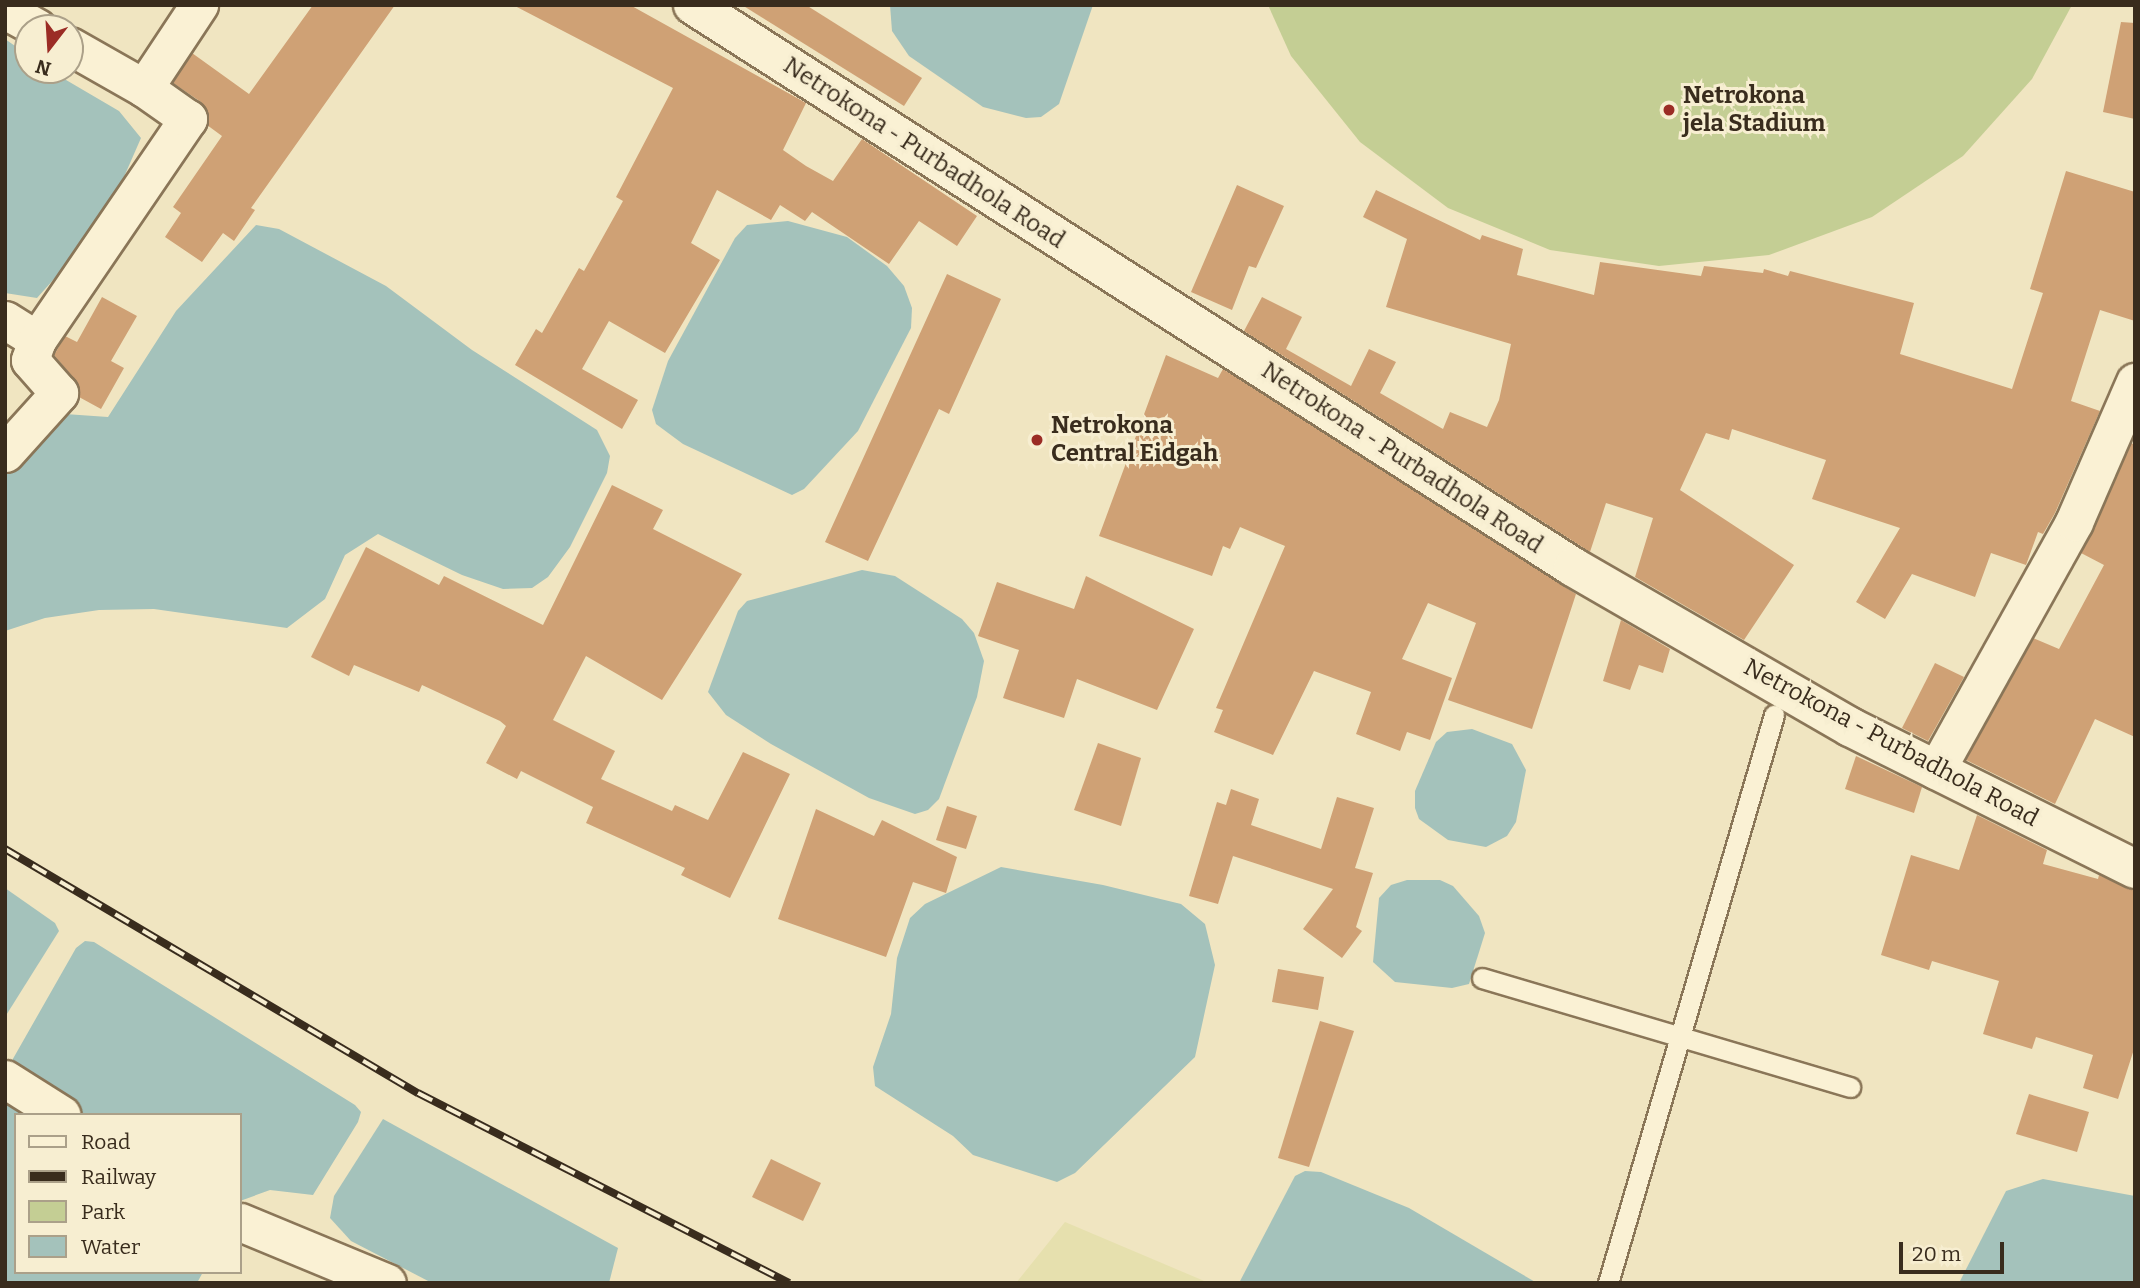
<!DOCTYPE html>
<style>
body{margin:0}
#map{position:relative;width:2140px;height:1288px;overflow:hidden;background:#f0e5c1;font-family:Bitter,serif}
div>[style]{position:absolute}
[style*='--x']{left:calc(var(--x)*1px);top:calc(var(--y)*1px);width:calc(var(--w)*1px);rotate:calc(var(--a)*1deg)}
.farmland>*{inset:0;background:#e6e0ae}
.green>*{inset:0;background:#c4ce94}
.water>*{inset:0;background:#a4c2bb}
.building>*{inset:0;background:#cfa175}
.roads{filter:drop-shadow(2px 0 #8a7658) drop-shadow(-2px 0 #8a7658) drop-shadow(0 2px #8a7658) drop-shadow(0 -2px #8a7658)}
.lane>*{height:19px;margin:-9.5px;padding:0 9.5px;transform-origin:9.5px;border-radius:9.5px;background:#faf1d4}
.street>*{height:37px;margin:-18.5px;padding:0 18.5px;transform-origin:18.5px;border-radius:18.5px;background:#faf1d4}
.secondary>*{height:38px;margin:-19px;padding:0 19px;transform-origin:19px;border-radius:19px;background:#faf1d4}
.rail>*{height:8px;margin-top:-4px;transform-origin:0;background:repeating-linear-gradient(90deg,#f7eed1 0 16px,#392c1d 0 32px);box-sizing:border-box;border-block:2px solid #392c1d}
.dots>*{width:19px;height:19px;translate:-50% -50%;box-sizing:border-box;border:4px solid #f7eed1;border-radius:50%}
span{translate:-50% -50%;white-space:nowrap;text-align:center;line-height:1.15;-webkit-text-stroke:6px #f7eed1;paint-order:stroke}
.poi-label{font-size:24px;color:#392c1d;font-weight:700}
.left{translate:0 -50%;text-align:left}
.street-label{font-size:24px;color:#392c1d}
.frame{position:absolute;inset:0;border:7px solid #392c1d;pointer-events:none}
.legend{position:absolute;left:14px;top:1113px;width:228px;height:161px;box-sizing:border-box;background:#f7eed1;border:2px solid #aba089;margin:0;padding:9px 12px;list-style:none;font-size:21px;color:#392c1d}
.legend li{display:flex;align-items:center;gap:14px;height:35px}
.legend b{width:35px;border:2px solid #aba089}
.north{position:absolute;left:14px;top:14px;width:70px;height:70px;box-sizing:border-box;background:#f7eed1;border:2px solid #aba089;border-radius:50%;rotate:197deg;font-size:19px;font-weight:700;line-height:28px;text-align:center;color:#392c1d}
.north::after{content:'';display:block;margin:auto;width:24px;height:32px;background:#9b2c25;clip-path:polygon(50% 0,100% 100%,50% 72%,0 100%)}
.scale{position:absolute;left:1899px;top:1242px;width:105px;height:32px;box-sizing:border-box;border:4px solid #392c1d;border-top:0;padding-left:9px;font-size:21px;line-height:24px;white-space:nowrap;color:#392c1d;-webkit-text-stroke:5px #f7eed1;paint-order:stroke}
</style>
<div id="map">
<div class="farmland">
<i style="clip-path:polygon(1065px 1222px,1209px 1283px,1016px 1283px)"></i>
</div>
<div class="green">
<i style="clip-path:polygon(1268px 5px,2072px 5px,2032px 79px,1963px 156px,1872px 217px,1769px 255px,1659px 266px,1550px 250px,1448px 208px,1360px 142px,1291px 56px)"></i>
</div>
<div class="water">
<i style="clip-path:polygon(890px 5px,1093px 5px,1059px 104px,1041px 117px,1026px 118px,983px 107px,909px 56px,892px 31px)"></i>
<i style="clip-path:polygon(5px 39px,28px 55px,28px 70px,49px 70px,119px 111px,141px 138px,113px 202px,86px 243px,37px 298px,5px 293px)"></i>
<i style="clip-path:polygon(788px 221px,847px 237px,887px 266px,904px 286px,912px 308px,911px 328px,858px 431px,804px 489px,792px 495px,683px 444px,656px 424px,652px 410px,668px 361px,735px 238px,747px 225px)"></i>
<i style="clip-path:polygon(256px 225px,279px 229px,386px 286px,472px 350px,597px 430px,610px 456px,607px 473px,570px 547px,548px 577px,532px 588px,503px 589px,462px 575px,378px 534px,345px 555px,325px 599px,287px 628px,154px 609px,99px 610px,45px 618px,5px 631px,5px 475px,44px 426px,65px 414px,108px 417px,176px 311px)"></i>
<i style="clip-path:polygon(862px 570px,895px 576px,962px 619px,974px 633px,984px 661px,977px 697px,939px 799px,928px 810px,915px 814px,869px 798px,771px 744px,726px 715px,708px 692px,738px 611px,747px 601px)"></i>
<i style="clip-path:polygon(1472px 729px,1512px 744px,1526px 770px,1516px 822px,1507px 836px,1486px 847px,1448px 840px,1419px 819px,1415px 808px,1415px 791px,1436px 742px,1447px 732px)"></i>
<i style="clip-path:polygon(1001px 867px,1103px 885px,1181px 904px,1205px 924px,1215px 965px,1195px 1057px,1075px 1173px,1057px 1182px,973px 1155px,953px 1136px,875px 1086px,873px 1067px,891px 1014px,897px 958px,910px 918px,925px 904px)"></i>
<i style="clip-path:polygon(1407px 880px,1440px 880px,1453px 886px,1479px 916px,1485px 933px,1469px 984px,1452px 988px,1395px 982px,1373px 962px,1379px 898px,1391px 885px)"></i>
<i style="clip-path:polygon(5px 888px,55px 923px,59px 931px,5px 1017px)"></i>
<i style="clip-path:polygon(85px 941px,94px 942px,355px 1105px,361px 1112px,358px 1122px,313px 1195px,270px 1190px,240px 1201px,240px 1115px,84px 1115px,10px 1064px,76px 948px)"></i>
<i style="clip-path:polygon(5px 1094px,39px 1115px,16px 1115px,16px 1272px,203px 1272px,197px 1283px,5px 1283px)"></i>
<i style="clip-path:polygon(383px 1119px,618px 1248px,609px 1283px,432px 1283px,351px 1241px,330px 1218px,334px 1196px)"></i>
<i style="clip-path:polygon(1305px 1171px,1321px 1172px,1409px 1208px,1537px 1283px,1239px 1283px,1295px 1176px)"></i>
<i style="clip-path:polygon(2043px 1179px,2135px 1196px,2135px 1283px,1959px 1283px,2006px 1191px)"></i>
</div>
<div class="building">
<i style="clip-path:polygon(313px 5px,395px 5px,251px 208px,255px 210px,234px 241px,223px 233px,202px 262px,165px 237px,181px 213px,173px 207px,222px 136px,207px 125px,207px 111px,201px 102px,173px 83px,192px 53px,249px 94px)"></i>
<i style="clip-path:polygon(513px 5px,630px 5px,806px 103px,783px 150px,806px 166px,833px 181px,862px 139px,977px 216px,957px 246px,919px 221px,889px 264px,812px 212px,805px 221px,780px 205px,771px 220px,717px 190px,691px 243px,720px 260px,665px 353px,609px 321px,582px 369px,638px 400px,622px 429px,515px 365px,536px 329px,542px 333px,579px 268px,584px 271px,623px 201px,616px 197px,673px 88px)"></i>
<i style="clip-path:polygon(742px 5px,806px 5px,922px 78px,904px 106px)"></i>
<i style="clip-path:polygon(2121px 22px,2135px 23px,2135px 119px,2103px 112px)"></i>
<i style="clip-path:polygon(2066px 171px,2135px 192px,2135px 321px,2100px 310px,2071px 401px,2100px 411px,2055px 513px,2043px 534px,2038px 532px,2026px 565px,1991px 553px,1975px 597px,1912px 574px,1885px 619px,1856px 602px,1900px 528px,1812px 499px,1826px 460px,1732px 429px,1729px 440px,1706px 433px,1680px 490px,1794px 565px,1744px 640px,1635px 577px,1653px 518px,1606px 503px,1590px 552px,1244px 331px,1262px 297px,1302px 317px,1286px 349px,1351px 386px,1369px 349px,1396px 362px,1380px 393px,1443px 429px,1450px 412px,1487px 427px,1499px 400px,1511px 344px,1386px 307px,1407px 239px,1363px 217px,1376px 190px,1480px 240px,1482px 235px,1523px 249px,1517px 275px,1594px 295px,1600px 262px,1701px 276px,1704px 266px,1763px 273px,1764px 269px,1788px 276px,1790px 271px,1914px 303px,1900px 354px,2012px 389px,2043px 293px,2030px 289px)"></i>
<i style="clip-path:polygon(1237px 185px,1284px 206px,1256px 268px,1249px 266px,1232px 310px,1191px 292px)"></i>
<i style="clip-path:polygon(947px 274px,1001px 299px,949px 414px,939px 409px,868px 561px,825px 542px)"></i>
<i style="clip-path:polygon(102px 297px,137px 316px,111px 361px,124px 368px,101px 409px,79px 397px,75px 380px,54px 355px,65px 336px,77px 342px)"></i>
<i style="clip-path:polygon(1166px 355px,1218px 378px,1223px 369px,1576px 594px,1532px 729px,1448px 700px,1476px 623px,1428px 603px,1402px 659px,1452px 678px,1430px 740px,1407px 732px,1400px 751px,1356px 734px,1371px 692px,1314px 671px,1273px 755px,1214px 732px,1223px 710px,1216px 708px,1285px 546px,1240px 527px,1230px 549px,1223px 546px,1212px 576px,1099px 536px)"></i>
<i style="clip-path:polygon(2131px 443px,2135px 445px,2135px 737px,2095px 719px,2055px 804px,1966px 760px,2033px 638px,2059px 649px,2104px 565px,2081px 553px)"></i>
<i style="clip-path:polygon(612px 485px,663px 510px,653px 529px,742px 574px,662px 700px,586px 656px,553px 720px,615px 751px,601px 779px,672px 811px,675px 805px,708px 820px,743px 752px,790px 774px,730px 898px,681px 875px,685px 868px,586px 823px,593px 807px,521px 771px,517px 779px,486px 763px,506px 726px,500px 721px,422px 685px,419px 692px,354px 665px,349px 676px,311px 657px,366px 547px,439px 585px,444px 576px,543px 625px)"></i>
<i style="clip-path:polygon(1086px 576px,1194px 629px,1157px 710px,1077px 679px,1064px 718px,1003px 698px,1019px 650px,978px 636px,997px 582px,1074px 609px)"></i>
<i style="clip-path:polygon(1621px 620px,1670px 649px,1663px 673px,1639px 665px,1630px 690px,1603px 681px)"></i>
<i style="clip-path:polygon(1935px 663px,1964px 677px,1928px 741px,1902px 728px)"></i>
<i style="clip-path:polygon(1098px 743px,1141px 758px,1121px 826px,1074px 810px)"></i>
<i style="clip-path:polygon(1856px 756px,1922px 787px,1914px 813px,1845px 789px)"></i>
<i style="clip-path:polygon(1231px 789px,1259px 799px,1251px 825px,1321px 849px,1337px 797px,1374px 808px,1355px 868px,1373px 873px,1356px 927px,1362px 931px,1342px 958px,1303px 929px,1333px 889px,1233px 856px,1218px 904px,1189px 896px,1217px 802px,1226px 805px)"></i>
<i style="clip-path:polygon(947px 806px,977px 816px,966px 849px,936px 840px)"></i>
<i style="clip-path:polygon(816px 809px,874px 836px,882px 820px,957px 857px,946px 893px,913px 882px,886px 957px,778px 919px)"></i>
<i style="clip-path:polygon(1977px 815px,2047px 850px,2043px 864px,2098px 879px,2099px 875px,2135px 891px,2135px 1046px,2118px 1099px,2083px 1088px,2093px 1055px,2036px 1037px,2032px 1049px,1983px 1034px,1999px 981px,1932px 961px,1929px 970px,1881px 955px,1911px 855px,1959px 870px)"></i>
<i style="clip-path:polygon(1278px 969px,1324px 977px,1318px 1010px,1272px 1002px)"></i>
<i style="clip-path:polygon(1320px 1021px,1354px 1031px,1309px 1167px,1278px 1158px)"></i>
<i style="clip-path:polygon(2029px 1094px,2089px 1112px,2077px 1152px,2016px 1134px)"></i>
<i style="clip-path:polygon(771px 1159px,821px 1183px,803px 1221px,752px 1197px)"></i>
</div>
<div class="roads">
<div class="lane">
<i style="--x:1482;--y:978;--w:384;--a:16.5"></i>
<i style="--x:1608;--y:1283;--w:592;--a:-73.71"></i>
</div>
<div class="street">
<i style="--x:5;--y:10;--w:37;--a:29"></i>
<i style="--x:70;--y:46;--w:85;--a:29.6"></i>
<i style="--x:144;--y:88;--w:100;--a:-56.5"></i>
<i style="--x:5;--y:320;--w:38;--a:32"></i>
<i style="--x:5;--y:453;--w:81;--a:-48"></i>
<i style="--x:59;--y:393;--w:44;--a:-131.3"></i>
<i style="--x:30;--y:360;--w:21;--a:-71"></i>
<i style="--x:37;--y:340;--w:268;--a:-55.7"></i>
<i style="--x:188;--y:119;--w:54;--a:-144.8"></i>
<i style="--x:1936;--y:770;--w:284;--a:-60.9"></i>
<i style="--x:2074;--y:522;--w:153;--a:-66.5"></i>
<i style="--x:5;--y:1079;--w:67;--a:32.3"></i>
<i style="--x:240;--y:1222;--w:159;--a:22.5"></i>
</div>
<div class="secondary">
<i style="--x:693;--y:5;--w:1044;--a:32.56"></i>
<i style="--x:1573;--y:567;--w:320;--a:30"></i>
<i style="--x:1850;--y:727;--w:318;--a:26.5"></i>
</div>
</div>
<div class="rail">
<i style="--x:5;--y:849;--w:480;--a:30.6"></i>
<i style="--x:418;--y:1093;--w:417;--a:27.1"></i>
</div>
<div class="dots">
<i style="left:1669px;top:110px;background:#9b2c25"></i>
<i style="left:1037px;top:440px;background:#9b2c25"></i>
</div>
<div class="poi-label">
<span class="left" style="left:1683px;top:110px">Netrokona<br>jela Stadium</span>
<span class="left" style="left:1051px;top:440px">Netrokona<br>Central Eidgah</span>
</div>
<div class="street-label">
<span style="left:924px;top:153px;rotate:33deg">Netrokona - Purbadhola Road</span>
<span style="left:1402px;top:458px;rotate:33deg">Netrokona - Purbadhola Road</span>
<span style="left:1891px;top:743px;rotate:28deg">Netrokona - Purbadhola Road</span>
</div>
<div class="frame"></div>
<ul class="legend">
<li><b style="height:9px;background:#faf1d4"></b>Road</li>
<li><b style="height:9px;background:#392c1d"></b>Railway</li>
<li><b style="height:19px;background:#c4ce94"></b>Park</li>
<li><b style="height:19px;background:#a4c2bb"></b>Water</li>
</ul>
<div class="north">N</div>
<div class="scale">20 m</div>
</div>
